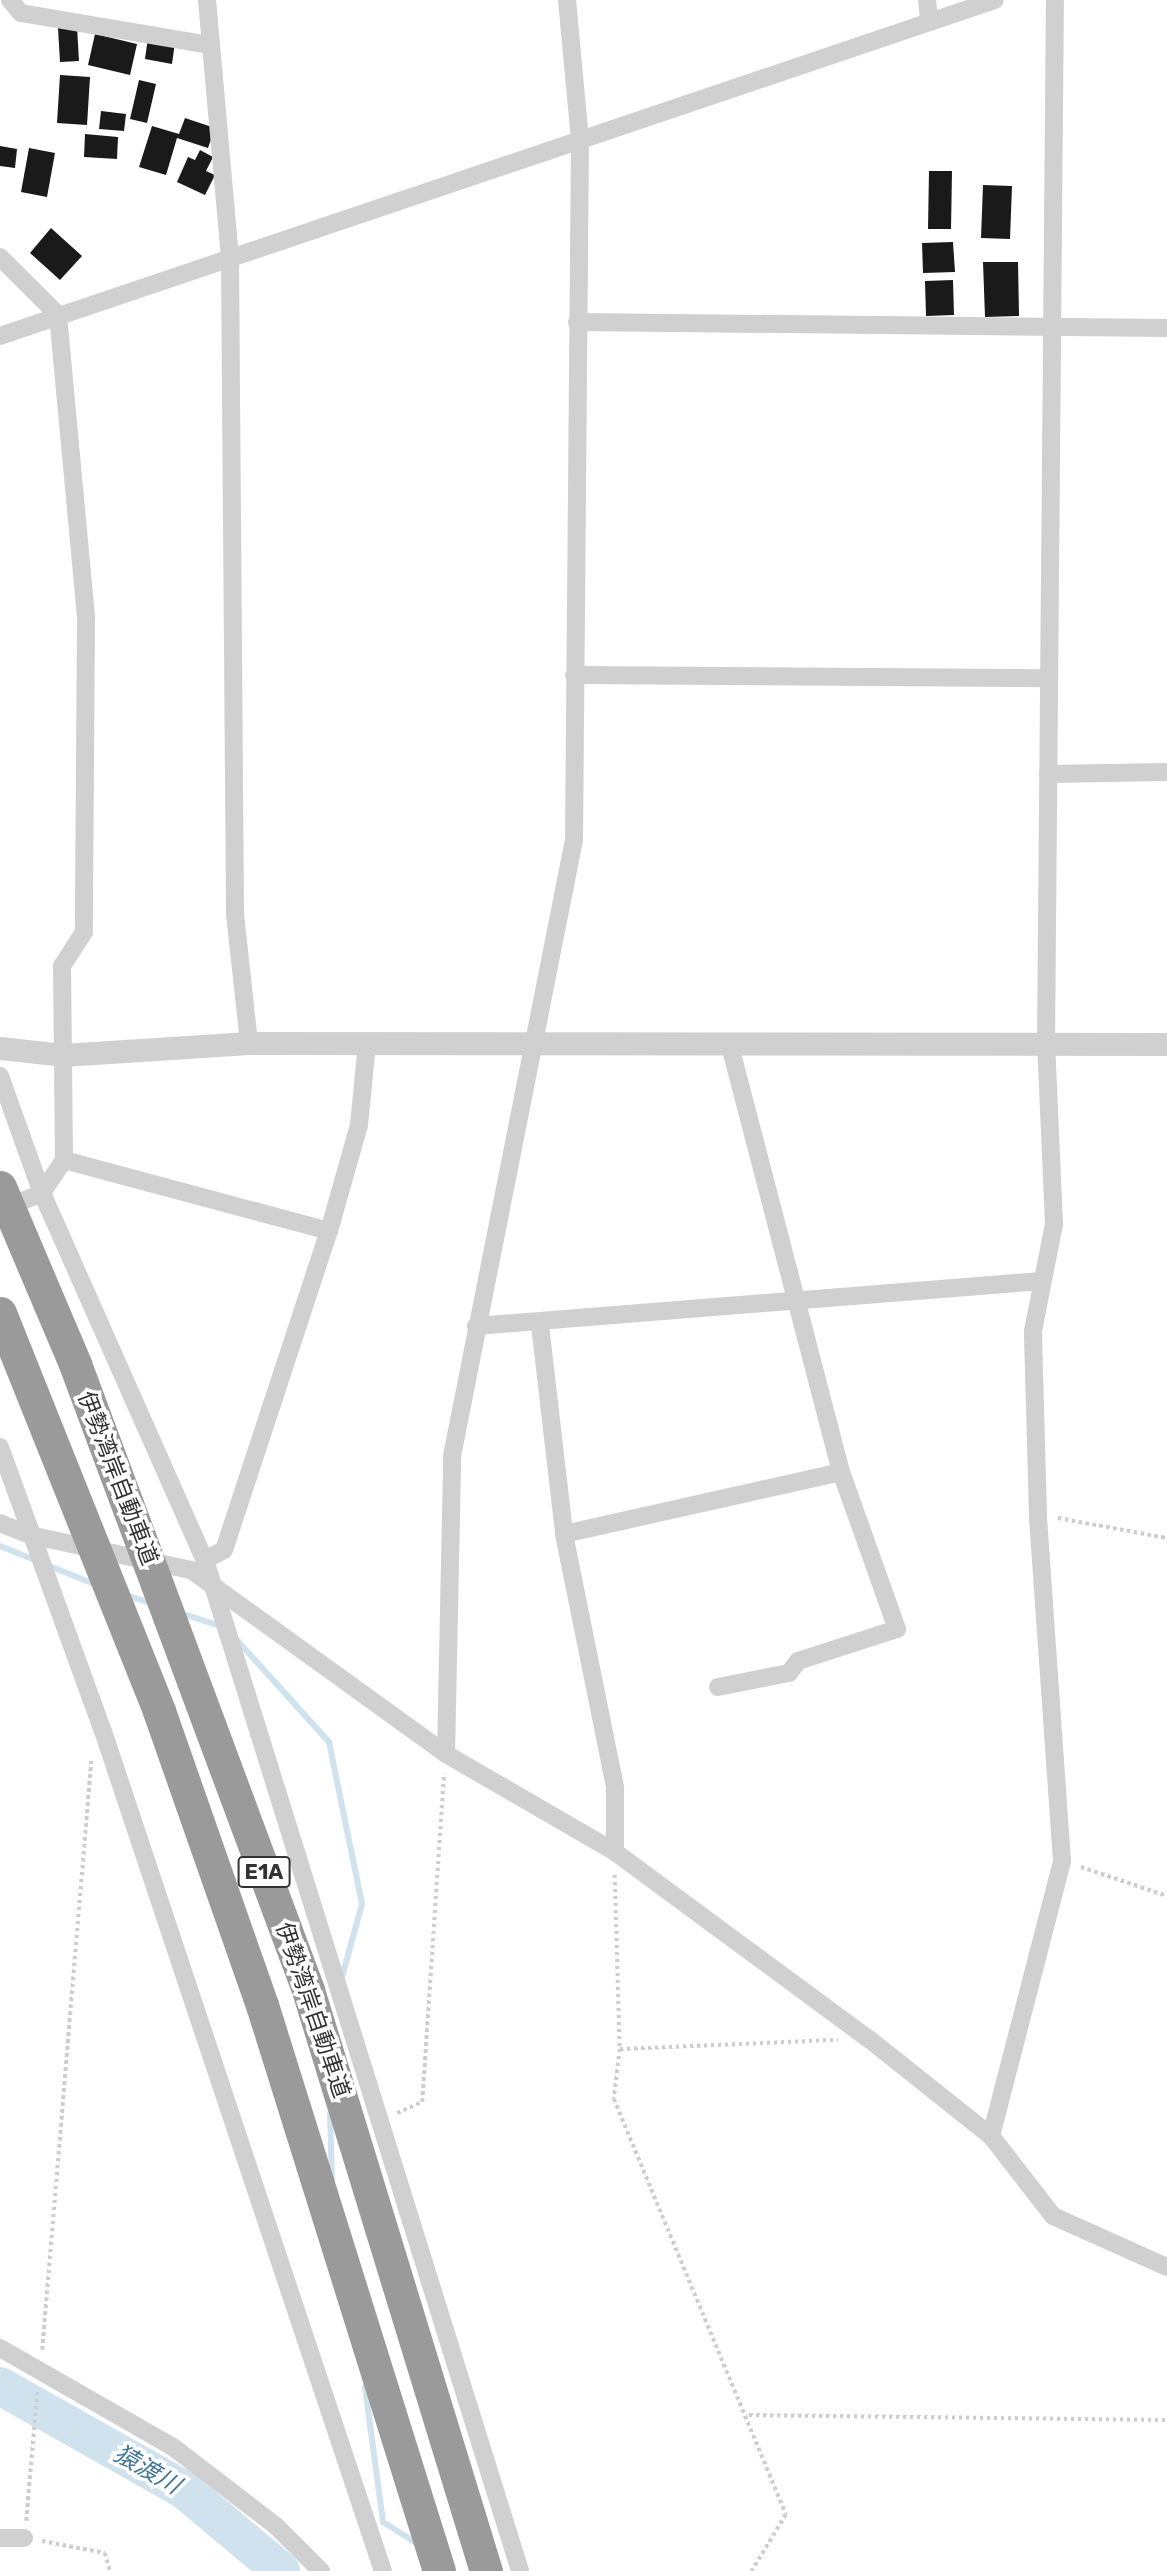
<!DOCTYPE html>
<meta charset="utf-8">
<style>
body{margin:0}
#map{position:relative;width:1167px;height:2571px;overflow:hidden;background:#fff;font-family:Rubik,"Noto Sans JP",sans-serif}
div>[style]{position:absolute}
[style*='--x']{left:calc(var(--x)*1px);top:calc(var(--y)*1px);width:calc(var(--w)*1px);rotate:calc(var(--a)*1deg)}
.stream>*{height:6px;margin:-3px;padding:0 3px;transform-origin:3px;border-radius:3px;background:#cfe2ee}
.river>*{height:38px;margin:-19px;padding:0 19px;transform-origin:19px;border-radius:19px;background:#cfe2ee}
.building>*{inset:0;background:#1a1a1a}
.path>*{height:3.5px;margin-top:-1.75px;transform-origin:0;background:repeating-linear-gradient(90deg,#cdcdcd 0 3.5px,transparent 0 7px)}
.minor>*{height:18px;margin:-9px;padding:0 9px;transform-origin:9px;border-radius:9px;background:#d0d0d0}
.tertiary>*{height:23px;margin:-11.5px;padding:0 11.5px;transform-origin:11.5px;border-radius:11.5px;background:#d0d0d0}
.motorway-bridge>*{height:33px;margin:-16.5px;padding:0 16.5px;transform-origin:16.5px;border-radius:16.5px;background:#9a9a9a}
span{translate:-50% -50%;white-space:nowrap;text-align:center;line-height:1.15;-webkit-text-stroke:7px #fff;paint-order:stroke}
.shield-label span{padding:2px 5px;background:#fff;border:2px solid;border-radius:5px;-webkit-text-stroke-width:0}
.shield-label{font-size:21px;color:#333;font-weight:700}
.street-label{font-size:23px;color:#333}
.water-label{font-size:24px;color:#3f7597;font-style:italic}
</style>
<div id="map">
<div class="stream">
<i style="--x:0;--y:1546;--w:105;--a:21.9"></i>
<i style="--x:124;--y:1594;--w:31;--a:19"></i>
<i style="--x:180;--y:1613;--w:45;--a:18"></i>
<i style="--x:236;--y:1639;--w:139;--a:47.9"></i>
<i style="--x:329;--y:1742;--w:165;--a:78.5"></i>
<i style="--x:362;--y:1904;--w:80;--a:105.3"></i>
<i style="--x:330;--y:2113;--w:66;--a:88.3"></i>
<i style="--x:365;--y:2387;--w:136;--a:82.4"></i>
<i style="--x:383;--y:2522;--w:41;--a:32.2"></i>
</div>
<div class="river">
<i style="--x:0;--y:2386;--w:210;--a:29.4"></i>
<i style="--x:183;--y:2489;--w:128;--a:39.9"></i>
</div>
<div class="building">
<i style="clip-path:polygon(77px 27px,79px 61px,60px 62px,58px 28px)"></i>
<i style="clip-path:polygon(95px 34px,137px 44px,130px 75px,88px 65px)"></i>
<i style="clip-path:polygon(148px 37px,175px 42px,172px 64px,145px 59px)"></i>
<i style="clip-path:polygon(60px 75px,90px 77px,87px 125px,57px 123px)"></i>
<i style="clip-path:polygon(139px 80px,156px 84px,147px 123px,130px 119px)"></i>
<i style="clip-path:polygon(101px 111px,126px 114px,124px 131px,99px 129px)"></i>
<i style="clip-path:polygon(185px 118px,215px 128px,208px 148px,177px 138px,166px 175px,139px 167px,152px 126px,179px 134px)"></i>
<i style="clip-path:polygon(85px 134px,118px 137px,117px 159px,84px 157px)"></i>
<i style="clip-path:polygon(0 146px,17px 149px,15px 168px,0 166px)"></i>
<i style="clip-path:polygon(29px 148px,55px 153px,47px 197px,21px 192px)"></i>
<i style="clip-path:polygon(200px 150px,213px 157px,206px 171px,215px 175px,205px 195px,177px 182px,188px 157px,195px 160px)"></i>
<i style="clip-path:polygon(929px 171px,952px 171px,951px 229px,928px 229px)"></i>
<i style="clip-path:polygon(983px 185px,1012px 186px,1010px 239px,981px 238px)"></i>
<i style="clip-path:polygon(51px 228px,82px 256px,60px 280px,30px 253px)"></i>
<i style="clip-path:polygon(953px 242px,955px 272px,923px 273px,922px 243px)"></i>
<i style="clip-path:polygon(983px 262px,1018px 262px,1019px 316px,985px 317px)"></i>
<i style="clip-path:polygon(953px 280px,954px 315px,926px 316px,925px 281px)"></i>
</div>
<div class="path">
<i style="--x:1058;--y:1518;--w:111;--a:10.4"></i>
<i style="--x:1081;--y:1867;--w:91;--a:18.6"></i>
<i style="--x:615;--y:1875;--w:174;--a:88.4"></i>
<i style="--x:620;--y:2049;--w:50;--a:96.8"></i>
<i style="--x:614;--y:2099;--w:450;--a:67.5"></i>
<i style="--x:786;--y:2515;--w:66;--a:121.3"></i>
<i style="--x:620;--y:2049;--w:218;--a:-2.4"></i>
<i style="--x:397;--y:2113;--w:27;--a:-24"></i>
<i style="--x:422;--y:2102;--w:329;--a:-86.2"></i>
<i style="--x:42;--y:2350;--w:591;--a:-85.24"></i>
<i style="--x:749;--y:2415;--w:418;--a:0.7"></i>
<i style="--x:26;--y:2521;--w:129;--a:-85.1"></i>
<i style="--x:42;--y:2541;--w:64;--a:10.8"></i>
<i style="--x:105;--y:2553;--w:19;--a:74"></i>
</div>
<div class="minor">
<i style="--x:10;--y:0;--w:17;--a:50"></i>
<i style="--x:21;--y:13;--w:192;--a:9.6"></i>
<i style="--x:207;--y:0;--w:260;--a:84.9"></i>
<i style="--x:230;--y:259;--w:655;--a:89.56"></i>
<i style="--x:235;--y:914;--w:130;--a:83.8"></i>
<i style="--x:927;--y:0;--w:20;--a:84"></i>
<i style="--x:0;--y:257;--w:82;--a:45"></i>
<i style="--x:58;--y:315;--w:305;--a:84.7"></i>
<i style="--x:86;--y:619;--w:313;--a:90.4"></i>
<i style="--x:84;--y:932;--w:40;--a:122.9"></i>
<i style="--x:62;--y:966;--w:194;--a:89.4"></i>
<i style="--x:64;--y:1160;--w:40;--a:124"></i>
<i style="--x:42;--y:1193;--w:42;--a:157.7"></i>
<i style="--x:577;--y:322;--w:590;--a:0.58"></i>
<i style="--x:0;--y:336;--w:1050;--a:-18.66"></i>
<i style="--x:574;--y:675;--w:474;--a:0.4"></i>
<i style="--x:1048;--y:774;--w:119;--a:-1"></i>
<i style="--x:0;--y:1076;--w:124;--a:70.3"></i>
<i style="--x:42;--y:1193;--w:402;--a:66.1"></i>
<i style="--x:205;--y:1560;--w:1059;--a:72.69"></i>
<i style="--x:64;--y:1160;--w:274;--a:15"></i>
<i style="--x:540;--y:1325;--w:210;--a:83.4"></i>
<i style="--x:564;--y:1534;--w:259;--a:78.6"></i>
<i style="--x:615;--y:1788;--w:64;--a:90"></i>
<i style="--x:476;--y:1326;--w:568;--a:-4.55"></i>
<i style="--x:0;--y:1447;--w:302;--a:70.1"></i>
<i style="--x:103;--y:1731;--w:885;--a:71.57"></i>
<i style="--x:0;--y:1523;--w:32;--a:22"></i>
<i style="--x:30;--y:1535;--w:165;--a:12.3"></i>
<i style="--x:191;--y:1570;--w:314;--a:35.8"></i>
<i style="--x:446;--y:1754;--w:195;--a:30.1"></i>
<i style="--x:615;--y:1852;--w:315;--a:36.4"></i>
<i style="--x:869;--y:2039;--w:156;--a:38.5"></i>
<i style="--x:991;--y:2136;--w:101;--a:52.2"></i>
<i style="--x:1053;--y:2216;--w:125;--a:24.1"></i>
<i style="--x:564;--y:1534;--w:284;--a:-12.6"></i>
<i style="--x:205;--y:1560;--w:21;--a:-28"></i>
<i style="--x:224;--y:1550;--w:336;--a:-71.8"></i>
<i style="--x:329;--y:1231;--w:110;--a:-74.2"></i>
<i style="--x:359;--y:1125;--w:82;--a:-84.4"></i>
<i style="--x:718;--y:1687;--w:72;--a:-11.2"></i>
<i style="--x:789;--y:1673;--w:15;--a:-53"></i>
<i style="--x:798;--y:1661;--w:104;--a:-17.9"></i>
<i style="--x:897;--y:1629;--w:167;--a:-109.6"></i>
<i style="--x:841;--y:1472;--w:441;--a:-104.6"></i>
<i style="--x:446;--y:1754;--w:298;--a:-88.8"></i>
<i style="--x:452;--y:1456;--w:628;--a:-78.8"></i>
<i style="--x:574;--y:840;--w:700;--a:-89.51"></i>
<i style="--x:580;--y:140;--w:141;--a:-95.3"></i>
<i style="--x:991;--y:2136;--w:284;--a:-75.5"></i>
<i style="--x:1062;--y:1861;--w:347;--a:-94"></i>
<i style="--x:1038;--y:1515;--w:184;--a:-91.6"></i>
<i style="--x:1033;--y:1331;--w:109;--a:-78.9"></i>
<i style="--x:1054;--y:1224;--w:180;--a:-92.5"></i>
<i style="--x:1046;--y:1044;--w:1044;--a:-89.51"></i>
<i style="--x:0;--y:2348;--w:199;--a:29.8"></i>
<i style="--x:173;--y:2447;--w:130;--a:37.5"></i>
<i style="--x:276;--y:2526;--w:64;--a:45"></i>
<i style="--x:0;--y:2538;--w:24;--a:0"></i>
</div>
<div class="tertiary">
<i style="--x:0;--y:1048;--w:63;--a:6.3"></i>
<i style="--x:63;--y:1055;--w:186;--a:-3.7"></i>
<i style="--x:249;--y:1043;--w:918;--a:0.06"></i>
</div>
<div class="motorway-bridge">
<i style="--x:0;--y:1187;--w:192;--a:67"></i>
<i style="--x:75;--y:1364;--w:668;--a:69.58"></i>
<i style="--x:308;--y:1990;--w:608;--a:72.97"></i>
<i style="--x:0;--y:1313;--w:429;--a:68.2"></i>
<i style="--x:159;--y:1711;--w:312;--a:70.7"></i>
<i style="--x:262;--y:2005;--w:593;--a:72.63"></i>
</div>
<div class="shield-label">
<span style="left:264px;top:1872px">E1A</span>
</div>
<div class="street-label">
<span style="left:118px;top:1478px;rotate:69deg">伊勢湾岸自動車道</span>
<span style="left:313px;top:2010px;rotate:71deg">伊勢湾岸自動車道</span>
</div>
<div class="water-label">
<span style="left:147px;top:2470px;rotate:30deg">猿渡川</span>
</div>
</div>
